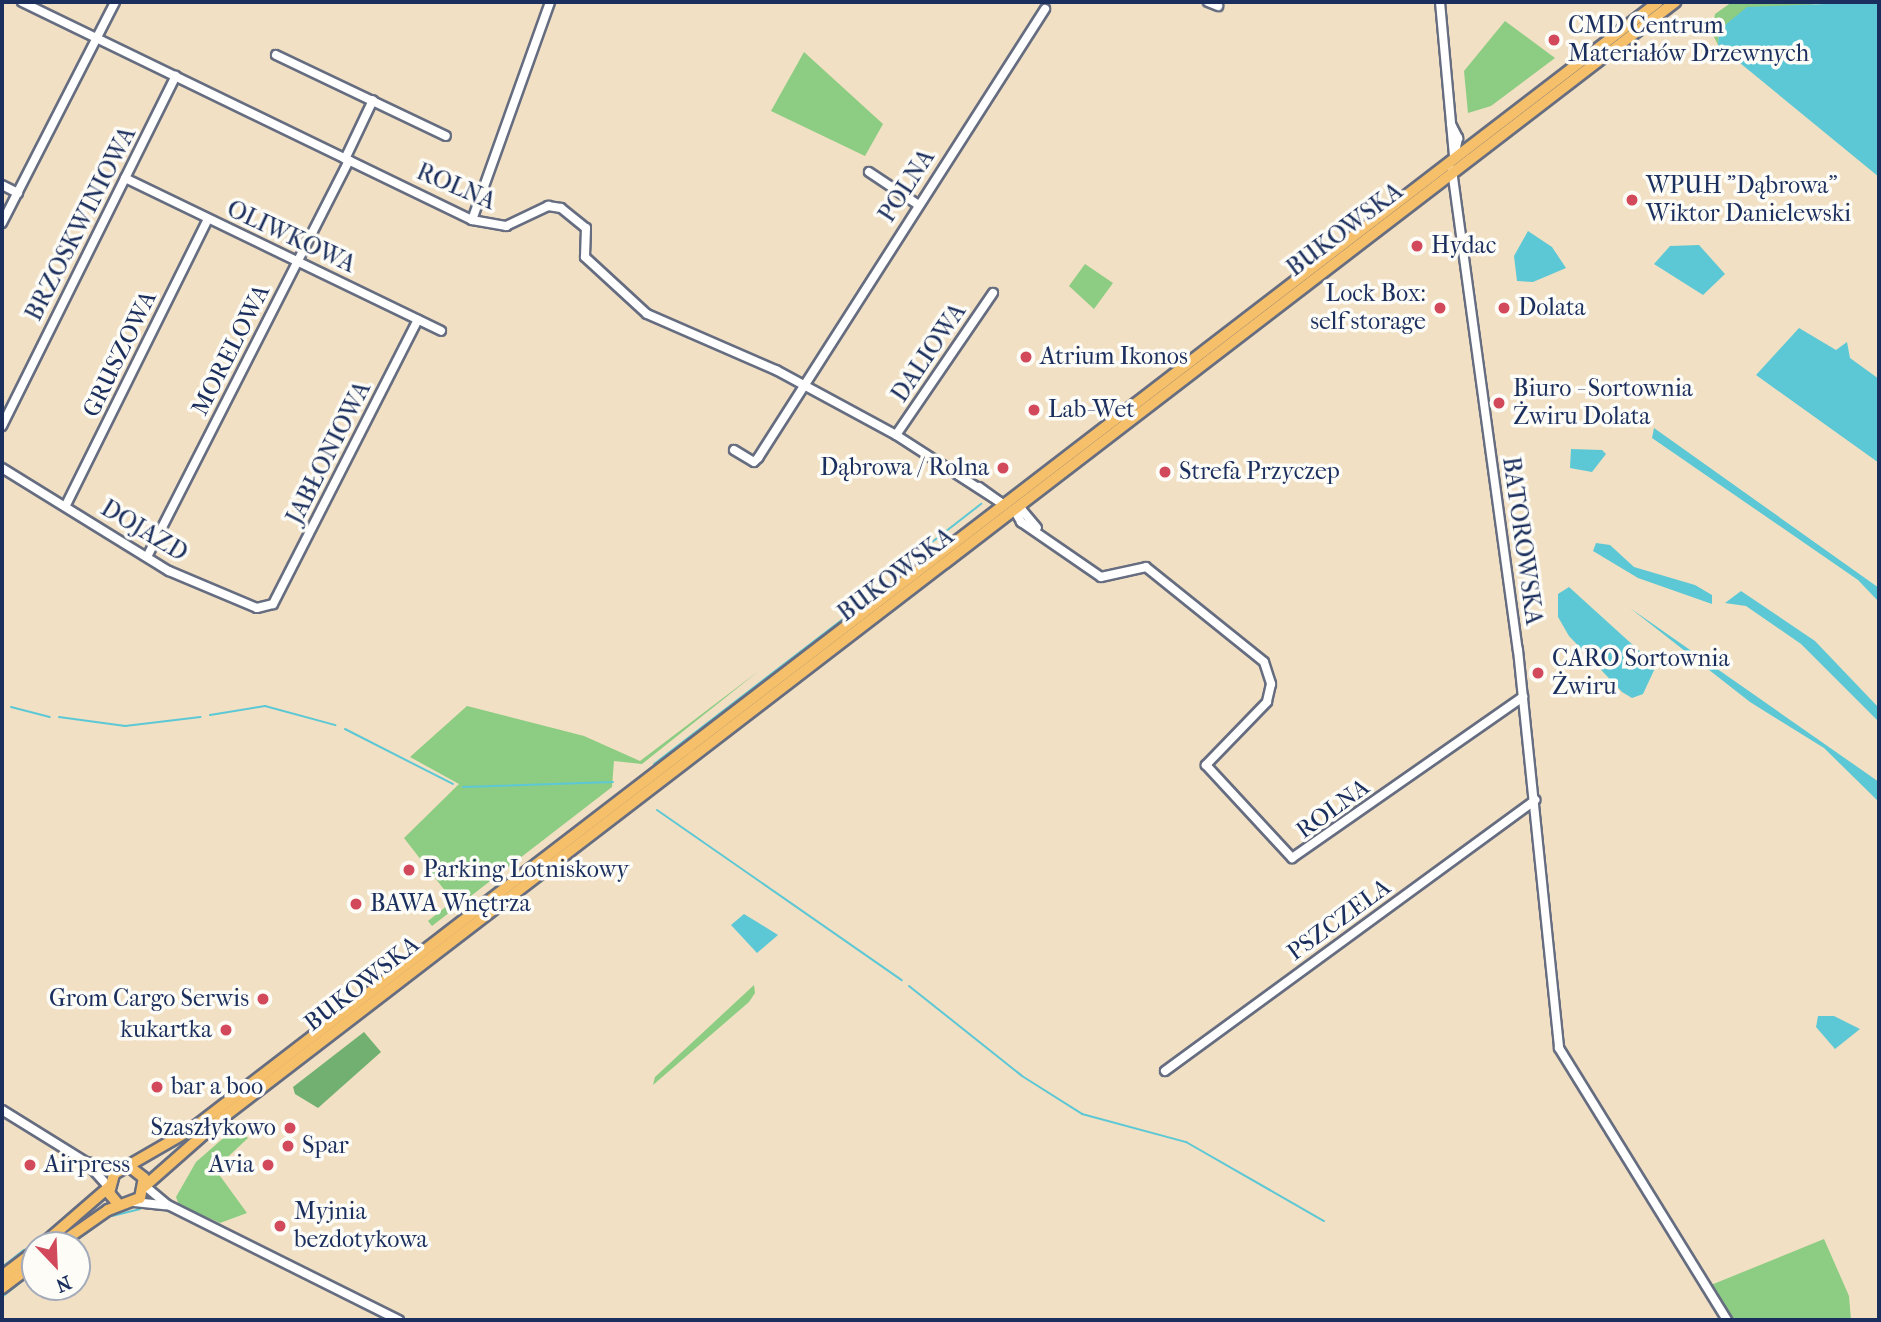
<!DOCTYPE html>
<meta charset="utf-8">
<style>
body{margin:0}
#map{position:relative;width:1881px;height:1322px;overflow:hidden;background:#f1e0c3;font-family:"IM FELL French Canon",serif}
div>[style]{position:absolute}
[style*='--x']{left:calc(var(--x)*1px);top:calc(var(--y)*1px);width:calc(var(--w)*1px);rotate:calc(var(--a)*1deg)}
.green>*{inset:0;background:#8ccc83}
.forest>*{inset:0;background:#71b071}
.water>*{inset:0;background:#5dc8d5}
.stream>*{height:2px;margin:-1px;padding:0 1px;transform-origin:1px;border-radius:1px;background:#5dc8d5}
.roads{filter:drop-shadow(2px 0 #666d81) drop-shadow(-2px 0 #666d81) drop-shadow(0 2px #666d81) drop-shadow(0 -2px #666d81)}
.minor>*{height:8px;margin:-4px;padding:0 4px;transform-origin:4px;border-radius:4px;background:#fff}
.major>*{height:10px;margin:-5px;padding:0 5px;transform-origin:5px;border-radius:5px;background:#f6c06b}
.dots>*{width:19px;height:19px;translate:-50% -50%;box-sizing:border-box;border:4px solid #fdfcf7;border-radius:50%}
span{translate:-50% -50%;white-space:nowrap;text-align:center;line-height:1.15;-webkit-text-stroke:7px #fdfcf7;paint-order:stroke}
.poi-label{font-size:24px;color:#1b2f5e}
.left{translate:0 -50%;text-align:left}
.right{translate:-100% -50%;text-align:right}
.street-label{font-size:24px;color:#1b2f5e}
.frame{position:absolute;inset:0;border:4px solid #1b2f5e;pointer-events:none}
.north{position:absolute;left:21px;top:1231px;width:70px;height:70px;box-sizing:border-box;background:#fdfcf7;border:2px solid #a3aaba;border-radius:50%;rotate:157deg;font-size:19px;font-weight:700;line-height:28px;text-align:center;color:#1b2f5e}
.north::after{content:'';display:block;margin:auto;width:24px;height:32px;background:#d1495b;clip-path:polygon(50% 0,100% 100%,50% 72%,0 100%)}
</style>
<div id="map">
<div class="green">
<i style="clip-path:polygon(1732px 2px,1755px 4px,1822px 2px,1719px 30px,1718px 45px,1712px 33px,1715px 14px)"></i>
<i style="clip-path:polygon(1505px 21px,1555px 58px,1491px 106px,1468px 113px,1464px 71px)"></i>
<i style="clip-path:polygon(804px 52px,883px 124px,865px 156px,771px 111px)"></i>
<i style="clip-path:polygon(1085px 264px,1113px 283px,1094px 309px,1069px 286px)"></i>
<i style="clip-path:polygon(760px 670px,642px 764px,614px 761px,612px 787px,432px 926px,428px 921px,453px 901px,404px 838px,459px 784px,410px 757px,467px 706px,584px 736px,640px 761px)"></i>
<i style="clip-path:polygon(754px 985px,755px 993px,749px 1002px,653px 1085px,655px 1077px)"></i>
<i style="clip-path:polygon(236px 1127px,248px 1138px,215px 1169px,247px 1213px,220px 1223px,179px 1205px,176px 1197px,196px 1162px)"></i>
<i style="clip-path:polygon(1824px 1239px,1849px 1296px,1851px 1320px,1733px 1320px,1711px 1285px)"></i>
</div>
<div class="forest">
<i style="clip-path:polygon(364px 1032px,381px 1052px,318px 1108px,295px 1094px,293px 1087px)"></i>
</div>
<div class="water">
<i style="clip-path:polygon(1879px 2px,1879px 177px,1718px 45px,1719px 30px,1747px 7px)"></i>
<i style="clip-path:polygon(1528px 231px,1552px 247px,1566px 268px,1533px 282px,1517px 281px,1514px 256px)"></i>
<i style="clip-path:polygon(1699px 245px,1725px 274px,1703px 295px,1654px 264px,1670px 246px)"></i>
<i style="clip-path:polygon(1799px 328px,1836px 350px,1847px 342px,1850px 358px,1879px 379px,1879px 463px,1756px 375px)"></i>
<i style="clip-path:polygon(1654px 428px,1879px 588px,1879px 602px,1858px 580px,1652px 438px)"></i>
<i style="clip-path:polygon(1571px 449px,1602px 450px,1606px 454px,1592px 472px,1570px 468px)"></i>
<i style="clip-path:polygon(1596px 543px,1610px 545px,1634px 567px,1695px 585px,1712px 595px,1712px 604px,1638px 578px,1593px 551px)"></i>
<i style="clip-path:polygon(1569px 587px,1656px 666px,1643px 694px,1632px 698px,1622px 692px,1569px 636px,1558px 617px,1558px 594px)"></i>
<i style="clip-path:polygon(1741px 591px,1815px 641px,1879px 708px,1879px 722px,1801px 644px,1746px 606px,1725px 603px)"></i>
<i style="clip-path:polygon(1630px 608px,1879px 782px,1879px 802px,1824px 748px,1750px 702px)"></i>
<i style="clip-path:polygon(744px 914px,778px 935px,757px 953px,731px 925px)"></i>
<i style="clip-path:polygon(1818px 1016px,1834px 1016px,1860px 1029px,1835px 1049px,1816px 1027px)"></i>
</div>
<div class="stream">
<i style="--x:900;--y:567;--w:103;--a:-37.9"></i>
<i style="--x:2;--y:702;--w:1;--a:0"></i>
<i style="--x:11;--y:707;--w:40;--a:14.4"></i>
<i style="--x:210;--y:715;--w:56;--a:-9.3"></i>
<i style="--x:265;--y:706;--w:73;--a:15.2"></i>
<i style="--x:59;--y:717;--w:67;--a:7.8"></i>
<i style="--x:125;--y:726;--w:76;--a:-6.8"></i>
<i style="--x:345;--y:729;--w:121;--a:27"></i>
<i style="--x:654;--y:764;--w:260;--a:-37.5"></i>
<i style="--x:463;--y:787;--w:150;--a:-1.9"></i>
<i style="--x:657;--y:810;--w:298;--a:34.8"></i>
<i style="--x:909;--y:986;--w:144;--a:38.5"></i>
<i style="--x:1022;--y:1076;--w:71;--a:32.3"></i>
<i style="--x:1082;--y:1114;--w:108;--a:15.1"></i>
<i style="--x:1186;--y:1142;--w:159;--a:29.8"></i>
<i style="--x:112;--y:1216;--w:29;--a:-14"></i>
<i style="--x:70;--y:1245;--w:39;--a:-36"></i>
<i style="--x:2;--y:1267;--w:28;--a:-38"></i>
<i style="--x:2;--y:1297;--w:42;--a:-38.2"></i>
</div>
<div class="roads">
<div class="minor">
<i style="--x:22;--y:2;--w:500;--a:25.85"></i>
<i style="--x:472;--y:220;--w:35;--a:10"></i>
<i style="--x:506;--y:226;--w:47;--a:-25.5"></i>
<i style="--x:548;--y:206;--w:13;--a:9"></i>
<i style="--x:561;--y:208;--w:32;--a:39"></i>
<i style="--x:586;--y:228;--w:29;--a:92"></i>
<i style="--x:585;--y:257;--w:84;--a:42.6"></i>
<i style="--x:647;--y:314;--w:141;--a:23.5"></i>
<i style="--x:776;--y:370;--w:136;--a:28.4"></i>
<i style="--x:896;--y:435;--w:127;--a:32.8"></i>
<i style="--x:1208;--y:2;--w:11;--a:22"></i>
<i style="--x:1440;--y:2;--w:156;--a:84.8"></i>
<i style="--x:276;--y:55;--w:188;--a:25.5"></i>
<i style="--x:1451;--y:124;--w:16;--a:63"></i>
<i style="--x:1458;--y:138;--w:19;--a:102"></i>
<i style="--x:345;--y:159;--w:65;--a:-64.6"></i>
<i style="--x:1452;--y:170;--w:485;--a:82.2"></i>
<i style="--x:1518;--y:650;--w:400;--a:84.1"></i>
<i style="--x:1559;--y:1048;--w:320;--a:58.3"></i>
<i style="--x:869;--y:172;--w:58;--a:33.7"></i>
<i style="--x:125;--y:178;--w:351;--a:25.8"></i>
<i style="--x:2;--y:185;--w:18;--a:27"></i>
<i style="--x:472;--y:220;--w:232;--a:-70.3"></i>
<i style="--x:2;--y:223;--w:248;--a:-62.9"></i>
<i style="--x:2;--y:426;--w:391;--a:-63.6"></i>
<i style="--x:896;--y:435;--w:172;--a:-55.7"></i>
<i style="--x:734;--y:450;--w:23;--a:31"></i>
<i style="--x:754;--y:462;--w:6;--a:-45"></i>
<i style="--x:758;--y:458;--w:533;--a:-57.41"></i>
<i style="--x:2;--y:468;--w:196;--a:31.7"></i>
<i style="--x:169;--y:571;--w:95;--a:22.8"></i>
<i style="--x:257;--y:608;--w:16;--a:-14"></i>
<i style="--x:273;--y:604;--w:319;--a:-63"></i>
<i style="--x:979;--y:487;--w:29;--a:36"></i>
<i style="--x:66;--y:505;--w:319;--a:-63.6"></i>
<i style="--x:1013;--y:510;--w:9;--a:0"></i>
<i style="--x:1022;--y:510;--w:23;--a:50"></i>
<i style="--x:1015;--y:511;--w:13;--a:61"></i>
<i style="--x:1021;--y:522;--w:97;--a:34.5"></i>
<i style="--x:1101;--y:577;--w:46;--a:-12.5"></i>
<i style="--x:1146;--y:567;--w:151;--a:38.8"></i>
<i style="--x:1264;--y:662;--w:23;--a:72"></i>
<i style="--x:1271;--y:684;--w:18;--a:103"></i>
<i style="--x:1267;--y:702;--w:88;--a:134.1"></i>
<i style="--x:1206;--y:765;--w:127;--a:47.2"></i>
<i style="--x:1292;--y:858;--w:282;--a:-34.9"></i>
<i style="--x:148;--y:555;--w:443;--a:-63"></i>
<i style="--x:1165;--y:1071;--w:459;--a:-36.2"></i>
<i style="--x:2;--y:1110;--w:99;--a:31.8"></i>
<i style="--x:86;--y:1162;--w:37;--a:11"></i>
<i style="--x:88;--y:1164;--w:31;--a:48"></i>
<i style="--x:145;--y:1186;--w:30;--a:40"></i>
<i style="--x:168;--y:1205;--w:258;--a:26.5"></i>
<i style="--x:134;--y:1202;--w:31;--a:6"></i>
</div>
<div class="major">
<i style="--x:145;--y:1186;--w:101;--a:-41.4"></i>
<i style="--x:221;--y:1119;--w:1834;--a:-37.53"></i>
<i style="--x:119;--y:1205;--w:16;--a:-130"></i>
<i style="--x:109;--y:1193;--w:20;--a:-75"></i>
<i style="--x:114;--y:1174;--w:90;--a:-30"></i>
<i style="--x:192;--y:1129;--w:1849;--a:-37.55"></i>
<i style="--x:42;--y:1245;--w:89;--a:-40.9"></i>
<i style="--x:58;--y:1245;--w:61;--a:-35"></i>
<i style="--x:108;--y:1210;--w:34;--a:-21"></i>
<i style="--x:140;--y:1198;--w:20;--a:-79"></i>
<i style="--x:144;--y:1178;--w:18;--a:-142"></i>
<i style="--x:2;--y:1276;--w:41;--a:-37.1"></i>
<i style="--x:2;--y:1288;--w:41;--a:-37.1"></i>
</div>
</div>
<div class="dots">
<i style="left:1554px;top:40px;background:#d1495b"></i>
<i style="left:1632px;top:200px;background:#d1495b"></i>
<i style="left:1417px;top:246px;background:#d1495b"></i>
<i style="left:1440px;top:308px;background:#d1495b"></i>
<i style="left:1504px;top:308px;background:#d1495b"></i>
<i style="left:1026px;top:357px;background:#d1495b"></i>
<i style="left:1499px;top:403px;background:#d1495b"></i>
<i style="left:1034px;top:410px;background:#d1495b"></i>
<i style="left:1003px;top:468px;background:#d1495b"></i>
<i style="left:1165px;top:472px;background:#d1495b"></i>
<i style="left:1538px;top:673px;background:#d1495b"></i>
<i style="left:409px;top:870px;background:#d1495b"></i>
<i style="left:356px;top:904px;background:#d1495b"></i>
<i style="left:263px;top:999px;background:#d1495b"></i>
<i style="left:226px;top:1030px;background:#d1495b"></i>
<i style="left:157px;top:1087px;background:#d1495b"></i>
<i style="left:290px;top:1128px;background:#d1495b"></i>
<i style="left:288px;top:1146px;background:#d1495b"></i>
<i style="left:30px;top:1165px;background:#d1495b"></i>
<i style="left:268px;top:1165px;background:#d1495b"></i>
<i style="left:280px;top:1226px;background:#d1495b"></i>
</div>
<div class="poi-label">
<span class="left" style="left:1568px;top:40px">CMD Centrum<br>Materiałów Drzewnych</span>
<span class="left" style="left:1646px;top:200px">WPUH "Dąbrowa"<br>Wiktor Danielewski</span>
<span class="left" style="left:1431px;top:246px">Hydac</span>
<span class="right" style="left:1426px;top:308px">Lock Box:<br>self storage</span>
<span class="left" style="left:1518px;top:308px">Dolata</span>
<span class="left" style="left:1040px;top:357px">Atrium Ikonos</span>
<span class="left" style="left:1513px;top:403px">Biuro - Sortownia<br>Żwiru Dolata</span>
<span class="left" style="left:1048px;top:410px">Lab-Wet</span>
<span class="right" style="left:989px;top:468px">Dąbrowa / Rolna</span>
<span class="left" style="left:1179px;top:472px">Strefa Przyczep</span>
<span class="left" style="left:1552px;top:673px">CARO Sortownia<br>Żwiru</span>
<span class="left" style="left:423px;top:870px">Parking Lotniskowy</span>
<span class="left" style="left:370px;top:904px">BAWA Wnętrza</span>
<span class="right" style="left:249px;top:999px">Grom Cargo Serwis</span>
<span class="right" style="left:212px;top:1030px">kukartka</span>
<span class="left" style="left:171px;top:1087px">bar a boo</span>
<span class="right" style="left:276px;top:1128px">Szaszłykowo</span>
<span class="left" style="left:302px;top:1146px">Spar</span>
<span class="left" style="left:44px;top:1165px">Airpress</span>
<span class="right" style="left:254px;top:1165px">Avia</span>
<span class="left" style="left:294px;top:1226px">Myjnia<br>bezdotykowa</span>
</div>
<div class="street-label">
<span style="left:907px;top:186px;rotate:-57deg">POLNA</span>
<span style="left:456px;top:187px;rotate:23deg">ROLNA</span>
<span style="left:81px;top:224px;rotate:-63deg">BRZOSKWINIOWA</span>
<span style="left:1345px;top:230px;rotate:-37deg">BUKOWSKA</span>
<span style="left:291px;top:237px;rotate:25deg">OLIWKOWA</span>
<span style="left:231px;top:350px;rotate:-63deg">MORELOWA</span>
<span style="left:929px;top:353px;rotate:-56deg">DALIOWA</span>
<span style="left:120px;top:354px;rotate:-64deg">GRUSZOWA</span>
<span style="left:329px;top:453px;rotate:-63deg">JABŁONIOWA</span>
<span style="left:144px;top:531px;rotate:31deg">DOJAZD</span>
<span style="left:1522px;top:541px;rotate:82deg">BATOROWSKA</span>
<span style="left:896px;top:575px;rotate:-37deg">BUKOWSKA</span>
<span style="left:1333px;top:809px;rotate:-36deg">ROLNA</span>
<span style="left:1339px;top:920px;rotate:-36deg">PSZCZELA</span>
<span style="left:362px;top:984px;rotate:-38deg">BUKOWSKA</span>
</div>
<div class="frame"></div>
<div class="north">N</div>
</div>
